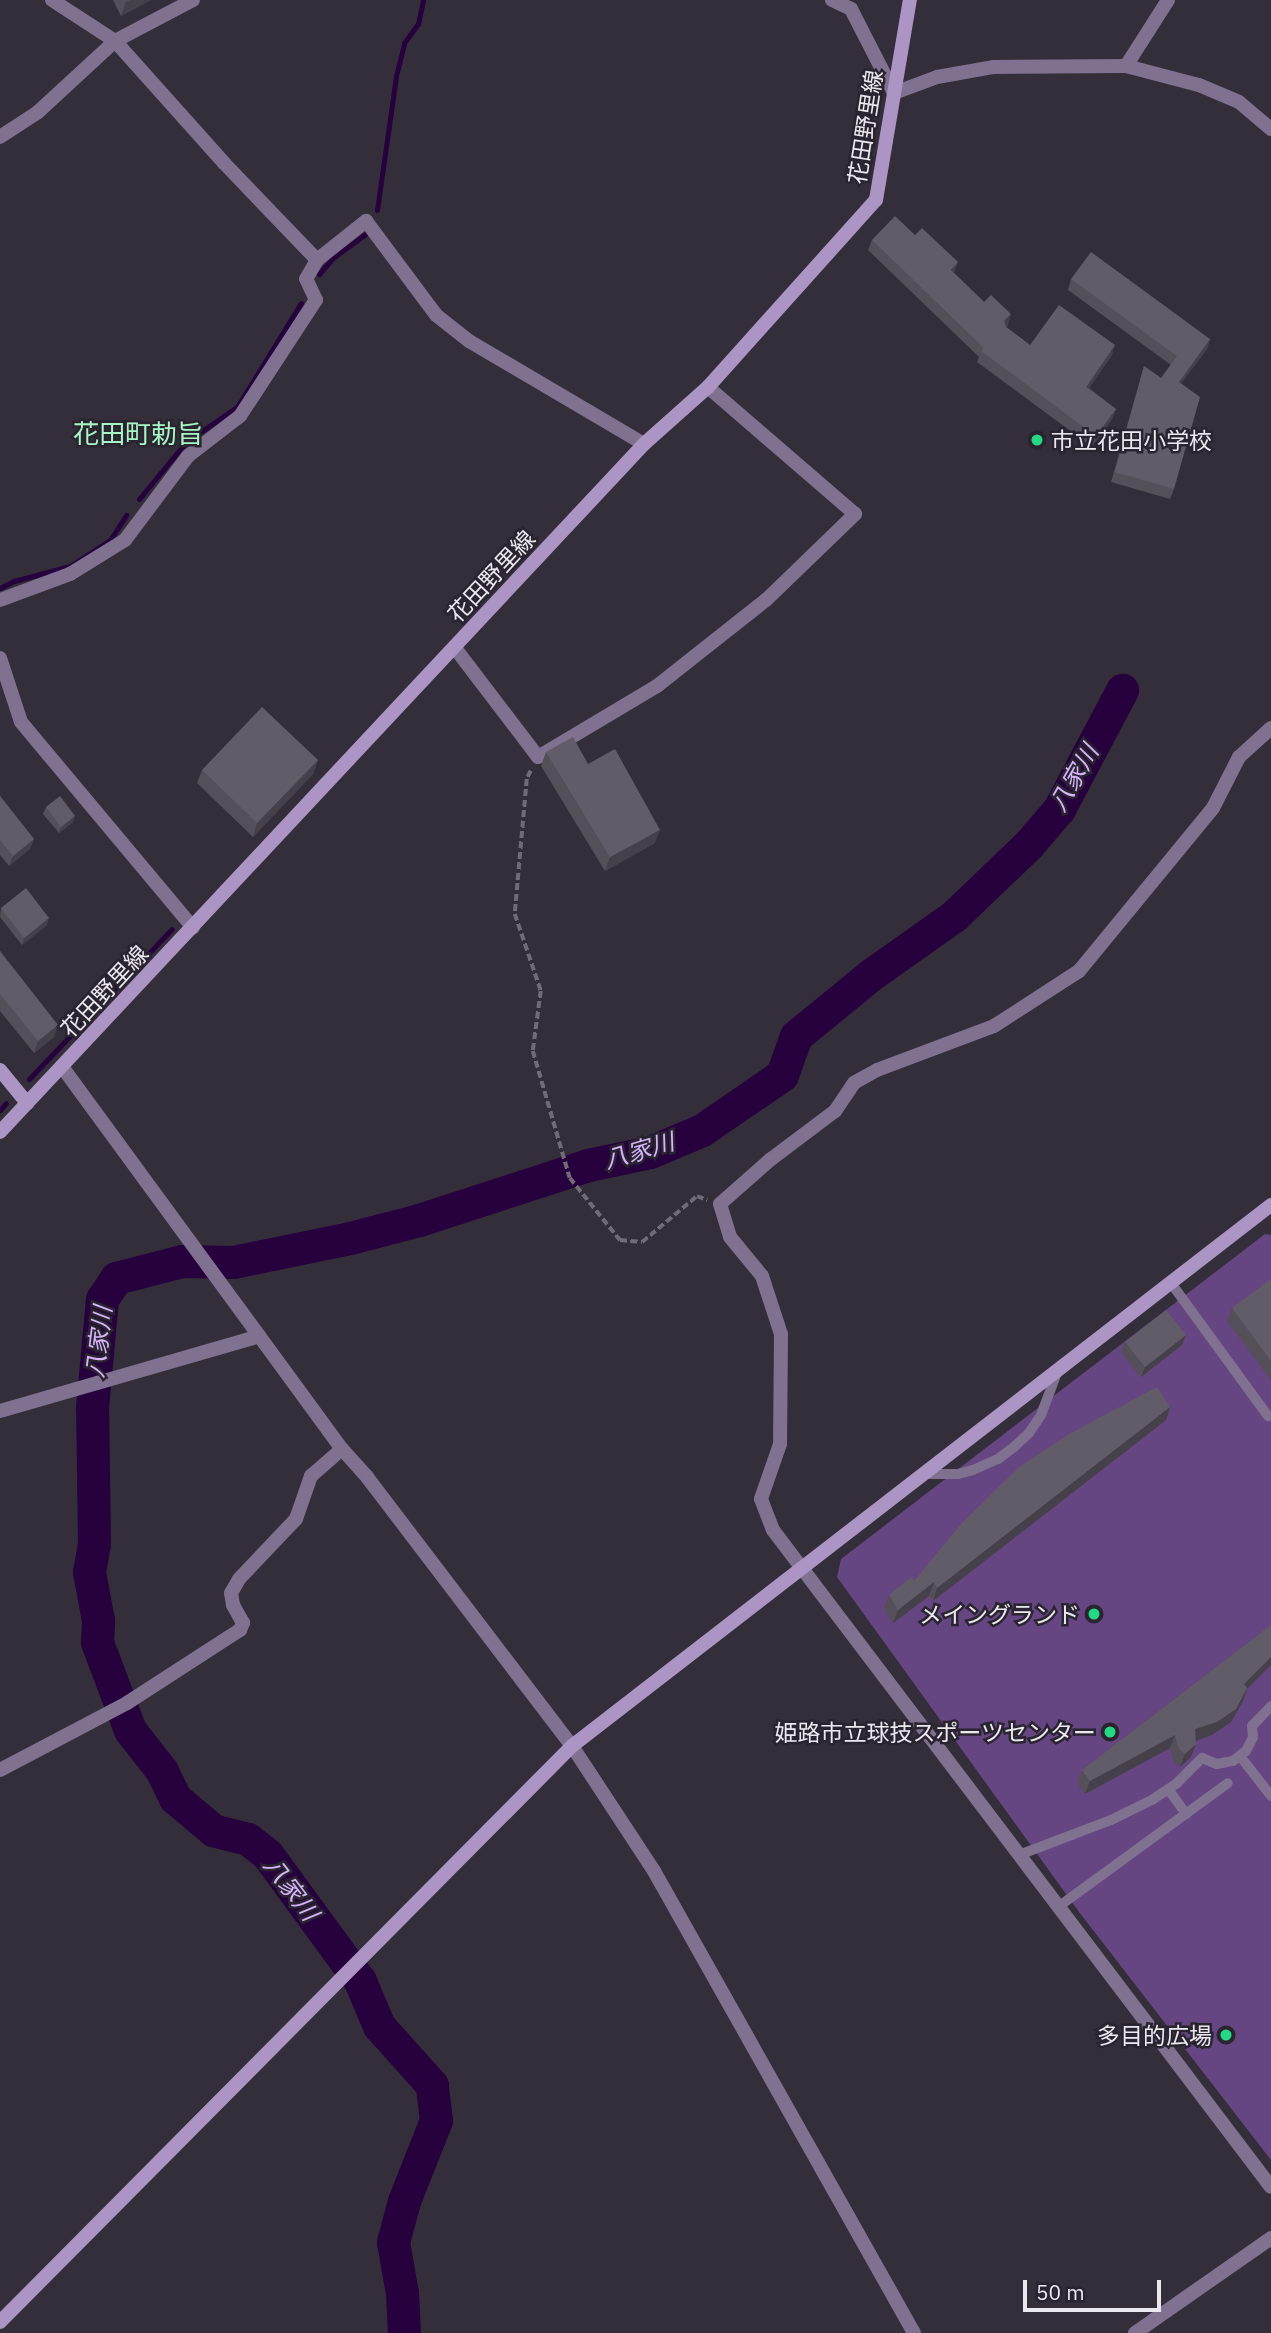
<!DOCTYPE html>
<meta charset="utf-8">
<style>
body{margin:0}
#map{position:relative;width:1271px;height:2333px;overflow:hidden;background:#332e39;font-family:"IBM Plex Sans","Noto Sans JP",sans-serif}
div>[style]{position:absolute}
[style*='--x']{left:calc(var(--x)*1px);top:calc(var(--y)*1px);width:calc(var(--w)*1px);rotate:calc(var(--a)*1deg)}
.green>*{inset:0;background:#654682}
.stream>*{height:5px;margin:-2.5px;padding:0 2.5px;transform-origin:2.5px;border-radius:2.5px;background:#26013e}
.river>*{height:33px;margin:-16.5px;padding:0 16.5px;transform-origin:16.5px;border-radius:16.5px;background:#26013e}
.path>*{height:3.5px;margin-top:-1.75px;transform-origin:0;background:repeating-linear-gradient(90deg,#706b75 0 7px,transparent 0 10.5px)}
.lane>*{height:10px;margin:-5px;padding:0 5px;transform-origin:5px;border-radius:5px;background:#7f718f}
.street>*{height:14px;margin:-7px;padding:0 7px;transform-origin:7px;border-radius:7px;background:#7f718f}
.secondary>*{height:14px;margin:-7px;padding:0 7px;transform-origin:7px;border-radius:7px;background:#ac95c5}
.wall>*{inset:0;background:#544f59}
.shaded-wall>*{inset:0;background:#454049}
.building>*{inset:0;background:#625c68}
.dots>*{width:19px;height:19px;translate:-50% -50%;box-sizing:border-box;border:4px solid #29242f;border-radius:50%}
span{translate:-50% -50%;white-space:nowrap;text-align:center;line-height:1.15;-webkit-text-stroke:5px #29242f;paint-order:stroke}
.street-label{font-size:23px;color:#ebe8ef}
.poi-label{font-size:23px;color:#ebe8ef}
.left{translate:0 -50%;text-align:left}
.right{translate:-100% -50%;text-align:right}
.water-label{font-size:24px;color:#d8b3fe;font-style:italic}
.quarter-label{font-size:26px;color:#a8f5c5}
.scale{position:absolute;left:1023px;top:2280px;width:138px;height:32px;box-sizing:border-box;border:4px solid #ebe8ef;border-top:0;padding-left:9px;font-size:21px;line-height:24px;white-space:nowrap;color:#ebe8ef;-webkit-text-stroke:5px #29242f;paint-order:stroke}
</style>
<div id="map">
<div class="green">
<i style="clip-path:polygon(1265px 1234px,1271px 1235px,1271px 2160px,1079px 1912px,837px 1577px,841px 1559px)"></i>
</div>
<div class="stream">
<i style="--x:377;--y:210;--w:135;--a:-81.9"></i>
<i style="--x:396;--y:76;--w:34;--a:-76"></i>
<i style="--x:404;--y:43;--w:24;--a:-54"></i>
<i style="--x:418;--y:24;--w:25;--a:-78"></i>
<i style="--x:319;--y:274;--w:23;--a:-49"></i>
<i style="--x:334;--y:257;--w:39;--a:-36"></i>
<i style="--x:139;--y:499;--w:74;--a:-50.5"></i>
<i style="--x:186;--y:442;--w:62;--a:-34.5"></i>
<i style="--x:237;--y:407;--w:122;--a:-58.4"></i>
<i style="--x:0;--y:588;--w:16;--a:-27"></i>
<i style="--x:14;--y:581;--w:58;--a:-15"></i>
<i style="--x:70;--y:566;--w:48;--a:-33"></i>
<i style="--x:110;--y:540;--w:30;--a:-57"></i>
<i style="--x:29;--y:1079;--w:207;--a:-46.4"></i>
<i style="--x:0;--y:1110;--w:9;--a:-49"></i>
</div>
<div class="river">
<i style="--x:404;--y:2333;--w:40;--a:-92.9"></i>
<i style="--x:402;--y:2293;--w:52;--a:-100"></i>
<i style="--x:393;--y:2242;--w:42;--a:-75"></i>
<i style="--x:404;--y:2201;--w:87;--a:-68.4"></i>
<i style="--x:436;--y:2120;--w:35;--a:-97"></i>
<i style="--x:432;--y:2085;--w:79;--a:-131.9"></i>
<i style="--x:379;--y:2026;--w:49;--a:-112.9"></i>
<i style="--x:360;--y:1981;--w:157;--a:-126.2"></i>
<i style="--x:267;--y:1854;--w:24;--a:-142"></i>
<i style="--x:248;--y:1839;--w:36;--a:-166"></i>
<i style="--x:213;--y:1830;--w:50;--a:-139.9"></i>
<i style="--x:175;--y:1798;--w:30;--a:-116"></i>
<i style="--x:162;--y:1771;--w:52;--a:-128"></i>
<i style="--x:130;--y:1730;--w:94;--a:-110.6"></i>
<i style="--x:97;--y:1642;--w:22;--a:-87"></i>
<i style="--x:98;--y:1620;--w:49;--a:-100.6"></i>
<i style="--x:89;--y:1572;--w:29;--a:-80"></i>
<i style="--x:94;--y:1543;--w:135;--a:-90.8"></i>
<i style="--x:92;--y:1408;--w:109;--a:-84.8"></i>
<i style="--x:102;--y:1299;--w:25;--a:-56"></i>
<i style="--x:116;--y:1278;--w:68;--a:-14.4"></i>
<i style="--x:182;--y:1261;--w:51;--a:1.1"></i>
<i style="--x:233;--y:1262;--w:119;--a:-11.6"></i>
<i style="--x:350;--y:1238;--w:71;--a:-14.6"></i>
<i style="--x:419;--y:1220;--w:178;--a:-18"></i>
<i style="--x:588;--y:1165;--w:63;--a:-11.8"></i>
<i style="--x:650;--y:1152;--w:56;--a:-22.9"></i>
<i style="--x:702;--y:1130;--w:97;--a:-34.5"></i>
<i style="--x:782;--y:1075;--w:41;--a:-70.3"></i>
<i style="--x:796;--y:1036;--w:98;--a:-39.2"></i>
<i style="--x:872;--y:974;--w:100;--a:-35.3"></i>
<i style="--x:954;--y:916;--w:104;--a:-43.8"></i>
<i style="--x:1029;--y:844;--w:46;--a:-49.4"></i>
<i style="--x:1059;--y:809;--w:135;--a:-62.1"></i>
</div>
<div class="path">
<i style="--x:531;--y:771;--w:9;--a:117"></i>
<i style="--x:527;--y:779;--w:136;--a:95.1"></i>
<i style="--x:515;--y:914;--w:81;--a:71.3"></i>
<i style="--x:541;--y:991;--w:61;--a:97.6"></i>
<i style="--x:533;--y:1051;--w:132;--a:73.8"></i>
<i style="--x:570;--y:1178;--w:80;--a:51.1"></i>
<i style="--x:620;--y:1240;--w:22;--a:5"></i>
<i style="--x:642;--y:1242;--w:72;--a:-39.9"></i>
<i style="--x:697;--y:1196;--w:11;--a:22"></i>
</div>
<div class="lane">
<i style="--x:1171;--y:1283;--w:165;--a:53.9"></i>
<i style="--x:923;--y:1474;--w:35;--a:0"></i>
<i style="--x:958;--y:1474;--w:16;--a:-15"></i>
<i style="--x:973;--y:1470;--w:27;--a:-24"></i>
<i style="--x:998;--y:1459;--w:20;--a:-37"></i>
<i style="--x:1014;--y:1447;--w:21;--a:-43"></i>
<i style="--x:1029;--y:1433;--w:22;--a:-56"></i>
<i style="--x:1041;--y:1415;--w:48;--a:-69.3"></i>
<i style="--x:1240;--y:1756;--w:51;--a:52.2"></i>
<i style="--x:1168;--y:1789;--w:31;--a:54"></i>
<i style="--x:1019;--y:1855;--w:98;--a:-20.8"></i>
<i style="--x:1111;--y:1820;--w:46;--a:-26"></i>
<i style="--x:1152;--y:1800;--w:29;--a:-34"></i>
<i style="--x:1176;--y:1784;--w:37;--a:-45"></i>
<i style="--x:1202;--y:1758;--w:16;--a:22"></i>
<i style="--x:1217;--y:1764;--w:16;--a:-11"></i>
<i style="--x:1233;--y:1761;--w:16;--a:-38"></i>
<i style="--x:1246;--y:1751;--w:16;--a:-63"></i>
<i style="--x:1253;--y:1737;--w:11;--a:-95"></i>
<i style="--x:1252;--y:1726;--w:28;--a:-46"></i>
<i style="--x:1058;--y:1907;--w:210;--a:-36.1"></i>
</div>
<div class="street">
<i style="--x:52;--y:0;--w:75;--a:33.1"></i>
<i style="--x:115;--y:41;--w:164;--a:48.2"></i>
<i style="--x:224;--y:163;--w:134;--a:46.2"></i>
<i style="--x:832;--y:0;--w:21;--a:25"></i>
<i style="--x:851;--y:9;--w:94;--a:62.9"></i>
<i style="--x:894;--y:93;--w:46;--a:-20.4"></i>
<i style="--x:937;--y:77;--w:58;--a:-10"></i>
<i style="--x:994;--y:67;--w:132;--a:-0.4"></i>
<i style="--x:1126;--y:66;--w:75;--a:14.6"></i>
<i style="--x:1199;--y:85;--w:43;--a:23"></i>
<i style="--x:1239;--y:102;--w:42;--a:40.2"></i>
<i style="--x:1126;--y:66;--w:78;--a:-57.5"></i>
<i style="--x:0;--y:137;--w:45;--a:-33.3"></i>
<i style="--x:38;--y:112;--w:105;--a:-42.7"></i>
<i style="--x:115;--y:41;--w:88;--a:-27.7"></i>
<i style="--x:0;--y:600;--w:75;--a:-20.4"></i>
<i style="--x:70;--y:574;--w:65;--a:-31.7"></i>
<i style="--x:125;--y:540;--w:105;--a:-53.1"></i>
<i style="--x:188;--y:456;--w:66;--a:-37.6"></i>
<i style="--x:240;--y:416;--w:139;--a:-56.8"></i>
<i style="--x:316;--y:300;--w:23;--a:-115"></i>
<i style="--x:306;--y:279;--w:22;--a:-60"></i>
<i style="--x:317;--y:260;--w:63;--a:-38.5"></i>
<i style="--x:366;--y:221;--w:117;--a:53.3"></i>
<i style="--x:436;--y:315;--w:42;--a:38.2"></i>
<i style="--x:469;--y:341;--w:203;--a:30.5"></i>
<i style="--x:455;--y:648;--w:137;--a:52.7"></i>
<i style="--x:538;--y:757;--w:139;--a:-30.8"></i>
<i style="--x:657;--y:686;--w:139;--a:-38.3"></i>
<i style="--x:766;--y:600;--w:124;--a:-44"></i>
<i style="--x:855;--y:514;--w:194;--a:-139.2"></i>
<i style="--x:0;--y:658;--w:67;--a:71.8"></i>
<i style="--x:21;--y:722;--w:268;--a:50.1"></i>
<i style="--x:1271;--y:728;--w:43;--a:137.8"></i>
<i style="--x:1239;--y:757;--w:57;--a:117"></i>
<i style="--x:1213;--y:808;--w:211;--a:129.4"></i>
<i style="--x:1079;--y:971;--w:101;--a:147.1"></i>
<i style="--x:994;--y:1026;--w:125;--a:159.4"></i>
<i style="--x:877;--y:1070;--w:26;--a:151"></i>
<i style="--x:854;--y:1083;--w:34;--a:124"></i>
<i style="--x:835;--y:1111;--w:80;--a:143.1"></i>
<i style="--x:771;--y:1159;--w:68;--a:138.6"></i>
<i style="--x:720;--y:1204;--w:34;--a:73"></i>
<i style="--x:730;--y:1237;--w:50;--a:50.6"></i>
<i style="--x:762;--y:1276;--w:61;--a:71.9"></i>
<i style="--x:781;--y:1334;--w:110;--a:90.5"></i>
<i style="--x:780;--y:1444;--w:58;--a:109.1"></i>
<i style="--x:761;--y:1499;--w:33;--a:69"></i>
<i style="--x:773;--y:1530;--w:824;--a:52.84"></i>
<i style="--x:63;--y:1068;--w:472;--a:53.8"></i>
<i style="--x:342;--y:1449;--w:38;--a:48"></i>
<i style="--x:367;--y:1477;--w:338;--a:52.7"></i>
<i style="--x:572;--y:1746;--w:149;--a:56.7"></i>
<i style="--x:654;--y:1871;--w:530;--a:60.63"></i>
<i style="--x:0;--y:1411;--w:270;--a:-16.1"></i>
<i style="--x:0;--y:1770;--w:144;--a:-27.8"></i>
<i style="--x:127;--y:1703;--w:135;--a:-32.9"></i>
<i style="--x:240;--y:1630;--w:8;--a:-67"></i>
<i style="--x:243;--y:1623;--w:21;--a:-119"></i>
<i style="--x:233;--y:1605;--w:12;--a:-99"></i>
<i style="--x:231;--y:1593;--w:16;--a:-60"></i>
<i style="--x:239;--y:1579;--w:83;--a:-46.5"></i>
<i style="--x:296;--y:1519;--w:46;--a:-70.8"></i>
<i style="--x:311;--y:1476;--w:41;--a:-41.1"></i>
<i style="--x:1135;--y:2333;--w:166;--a:-34.9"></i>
</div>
<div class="secondary">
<i style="--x:0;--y:1070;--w:43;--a:50.7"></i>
<i style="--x:0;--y:1132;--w:942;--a:-46.89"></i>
<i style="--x:644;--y:444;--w:86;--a:-41.7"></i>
<i style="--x:708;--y:387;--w:251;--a:-48.1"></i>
<i style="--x:876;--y:200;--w:203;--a:-80.4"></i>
<i style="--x:0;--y:2322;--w:812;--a:-45.2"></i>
<i style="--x:572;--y:1746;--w:884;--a:-37.74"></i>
</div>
<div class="wall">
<i style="clip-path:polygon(113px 0,151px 0,121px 16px)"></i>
<i style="clip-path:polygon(872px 240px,954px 273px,1008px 325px,1006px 327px,1030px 345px,1112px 355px,1089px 388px,1116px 409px,1112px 419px,1092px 447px,977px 362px,979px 357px,868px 250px)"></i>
<i style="clip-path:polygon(1071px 279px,1210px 339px,1207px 349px,1181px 383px,1174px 489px,1170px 499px,1111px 482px,1144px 366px,1161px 378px,1171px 365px,1068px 290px)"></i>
<i style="clip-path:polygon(546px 752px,588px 764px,655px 843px,605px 871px,541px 766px)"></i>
<i style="clip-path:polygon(318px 760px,313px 774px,253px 837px,197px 783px,202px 770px)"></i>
<i style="clip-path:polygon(0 796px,34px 839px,30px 849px,9px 866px,0 855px)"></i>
<i style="clip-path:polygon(46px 807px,73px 822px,59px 833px,43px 814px)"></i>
<i style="clip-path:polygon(1px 908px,47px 925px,22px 945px,0 917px)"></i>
<i style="clip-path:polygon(0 951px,54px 1037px,34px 1053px,0 1011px)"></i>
<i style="clip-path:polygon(1271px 1280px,1271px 1380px,1227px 1321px,1232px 1308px)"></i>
<i style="clip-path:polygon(1125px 1342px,1182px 1345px,1141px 1377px,1121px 1352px)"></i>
<i style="clip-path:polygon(1170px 1407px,1166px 1420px,933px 1601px,929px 1596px,893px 1623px,884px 1608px,889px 1595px,914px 1581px)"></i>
<i style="clip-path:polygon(1271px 1625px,1271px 1665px,1247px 1689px,1243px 1701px,1231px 1722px,1212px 1735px,1196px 1741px,1191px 1757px,1180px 1767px,1174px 1762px,1170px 1748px,1085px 1794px,1077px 1783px,1082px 1770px)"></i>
</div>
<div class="shaded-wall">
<i style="clip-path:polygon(131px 0,151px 0,121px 16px,126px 2px)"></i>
<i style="clip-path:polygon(958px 262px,954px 273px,951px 270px)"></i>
<i style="clip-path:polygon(1011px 314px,1008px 325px,1000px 332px,1004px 321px)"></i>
<i style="clip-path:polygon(1210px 339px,1207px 349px,1175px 392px,1179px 382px)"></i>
<i style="clip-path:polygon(1115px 345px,1112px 355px,1083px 397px,1086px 387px)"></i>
<i style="clip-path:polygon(1116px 409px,1112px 419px,1092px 447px,1096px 436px)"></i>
<i style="clip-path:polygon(318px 760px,313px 774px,253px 837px,257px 823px)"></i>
<i style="clip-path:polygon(75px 816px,73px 822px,59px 833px,61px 827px)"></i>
<i style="clip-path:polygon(660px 830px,655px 843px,605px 871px,610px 857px)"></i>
<i style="clip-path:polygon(34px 839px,30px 849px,9px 866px,13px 856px)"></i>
<i style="clip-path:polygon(49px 918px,47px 925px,22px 945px,24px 938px)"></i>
<i style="clip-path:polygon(58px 1025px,54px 1037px,34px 1053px,38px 1041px)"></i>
<i style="clip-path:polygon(1186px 1335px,1182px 1345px,1141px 1377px,1145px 1367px)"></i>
<i style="clip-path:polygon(1170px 1407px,1166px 1420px,933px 1601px,937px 1588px)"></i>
<i style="clip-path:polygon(934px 1582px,929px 1596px,893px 1623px,898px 1610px)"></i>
<i style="clip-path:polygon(1271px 1657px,1271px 1665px,1247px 1689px,1243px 1701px,1231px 1722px,1212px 1735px,1190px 1743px,1195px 1729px)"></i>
<i style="clip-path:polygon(1175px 1735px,1170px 1748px,1085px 1794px,1090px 1781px)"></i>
<i style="clip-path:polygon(1196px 1744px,1191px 1757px,1180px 1767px,1185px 1754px)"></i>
</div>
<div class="building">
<i style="clip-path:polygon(895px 216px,915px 235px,922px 228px,958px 262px,951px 270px,984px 302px,991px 295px,1011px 314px,1004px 321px,1006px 327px,1030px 345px,1059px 305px,1115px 345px,1086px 387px,1116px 409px,1096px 436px,981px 351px,984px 348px,872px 240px)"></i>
<i style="clip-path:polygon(1091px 252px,1210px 339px,1179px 382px,1200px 397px,1174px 489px,1115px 472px,1144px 366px,1161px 378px,1177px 356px,1071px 279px)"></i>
<i style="clip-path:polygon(262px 707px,318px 760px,257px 823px,202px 770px)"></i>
<i style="clip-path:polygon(573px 737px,588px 764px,615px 749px,660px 830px,610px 857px,546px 752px)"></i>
<i style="clip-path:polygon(0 796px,34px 839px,13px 856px,0 840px)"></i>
<i style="clip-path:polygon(60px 796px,75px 816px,61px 827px,46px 807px)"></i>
<i style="clip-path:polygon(26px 888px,49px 918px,24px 938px,1px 908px)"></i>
<i style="clip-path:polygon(0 951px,58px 1025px,38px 1041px,0 994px)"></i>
<i style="clip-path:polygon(1271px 1279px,1271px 1361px,1232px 1308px)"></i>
<i style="clip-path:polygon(1166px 1310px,1186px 1335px,1145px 1367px,1125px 1342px)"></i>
<i style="clip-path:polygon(1157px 1387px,1170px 1407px,937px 1588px,934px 1582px,898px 1610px,889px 1595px,911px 1577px,914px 1581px,962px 1523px,1018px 1468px,1071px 1433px)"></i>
<i style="clip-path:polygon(1271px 1625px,1271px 1657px,1244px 1684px,1247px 1688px,1236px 1709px,1217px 1722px,1195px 1729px,1196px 1744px,1185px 1754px,1179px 1749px,1175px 1735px,1090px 1781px,1082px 1770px)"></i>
</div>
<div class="dots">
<i style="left:1037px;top:440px;background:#24d886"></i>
<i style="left:1094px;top:1614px;background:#24d886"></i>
<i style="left:1110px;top:1732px;background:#24d886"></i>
<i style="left:1226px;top:2035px;background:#24d886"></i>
</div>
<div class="street-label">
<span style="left:865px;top:127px;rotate:-81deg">花田野里線</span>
<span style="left:491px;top:576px;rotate:-47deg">花田野里線</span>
<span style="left:104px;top:991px;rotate:-47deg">花田野里線</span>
</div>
<div class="poi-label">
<span class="left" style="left:1051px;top:440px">市立花田小学校</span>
<span class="right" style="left:1080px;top:1614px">メイングランド</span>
<span class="right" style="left:1096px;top:1732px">姫路市立球技スポーツセンター</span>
<span class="right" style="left:1212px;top:2035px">多目的広場</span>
</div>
<div class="water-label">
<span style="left:1074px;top:778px;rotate:-60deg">八家川</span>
<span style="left:639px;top:1151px;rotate:-16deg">八家川</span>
<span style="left:99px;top:1342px;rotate:-83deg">八家川</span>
<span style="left:291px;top:1889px;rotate:53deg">八家川</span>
</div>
<div class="quarter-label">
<span style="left:138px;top:434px">花田町勅旨</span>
</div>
<div class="scale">50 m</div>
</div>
